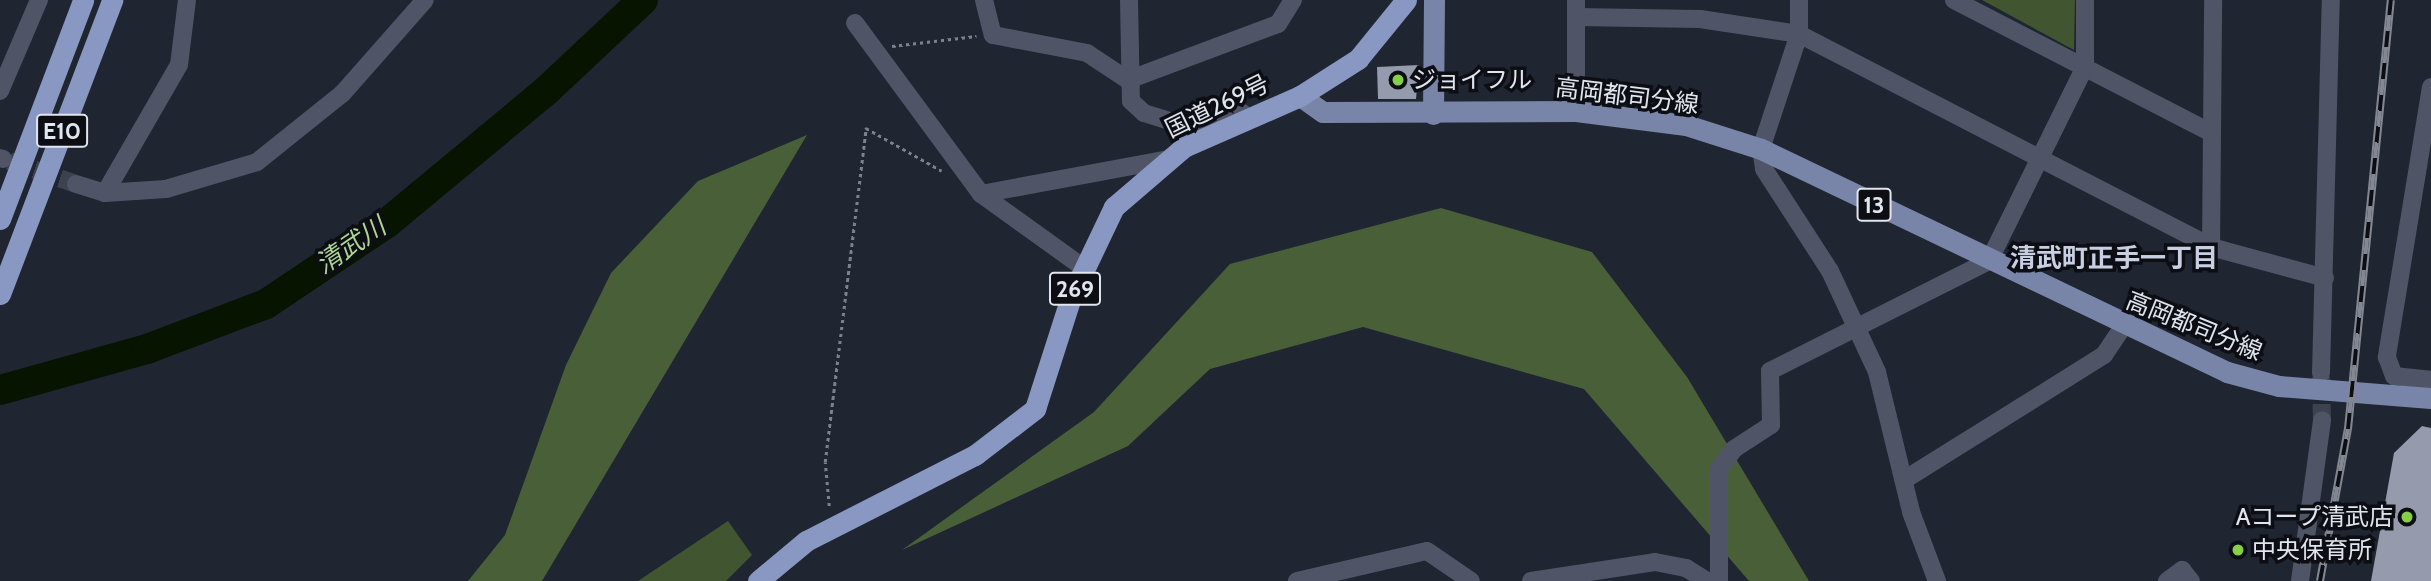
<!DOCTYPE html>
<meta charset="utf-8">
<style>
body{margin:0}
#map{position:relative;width:2431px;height:581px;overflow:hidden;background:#202532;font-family:Cabin,"Noto Sans JP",sans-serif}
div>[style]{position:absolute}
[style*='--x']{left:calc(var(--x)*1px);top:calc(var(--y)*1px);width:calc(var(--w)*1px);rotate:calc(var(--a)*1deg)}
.green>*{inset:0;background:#405530}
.forest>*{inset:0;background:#485f38}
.river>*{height:30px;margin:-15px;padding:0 15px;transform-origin:15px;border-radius:15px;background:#061400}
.building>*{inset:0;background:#959bad}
.minor-tunnel>*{height:18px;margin-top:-9px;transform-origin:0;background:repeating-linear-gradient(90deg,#3d424e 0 18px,transparent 0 27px)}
.path>*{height:2.5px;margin-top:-1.25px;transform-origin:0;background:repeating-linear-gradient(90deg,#7c818c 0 3.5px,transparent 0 7px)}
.minor>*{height:18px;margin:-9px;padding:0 9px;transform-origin:9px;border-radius:9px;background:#4f5567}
.major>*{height:21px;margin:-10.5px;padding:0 10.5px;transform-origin:10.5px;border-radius:10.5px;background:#7985a8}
.highway>*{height:21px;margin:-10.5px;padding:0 10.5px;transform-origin:10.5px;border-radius:10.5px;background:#8998c2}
.rail>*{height:8px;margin-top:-4px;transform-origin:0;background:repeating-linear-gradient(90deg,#0c0e14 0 16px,#828792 0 32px);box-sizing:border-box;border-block:2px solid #828792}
.dots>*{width:19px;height:19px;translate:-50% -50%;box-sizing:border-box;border:4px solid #0c0e14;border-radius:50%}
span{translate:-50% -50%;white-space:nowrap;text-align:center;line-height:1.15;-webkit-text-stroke:7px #0c0e14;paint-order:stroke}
.shield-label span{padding:2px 5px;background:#0c0e14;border:2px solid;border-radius:5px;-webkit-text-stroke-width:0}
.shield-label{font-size:23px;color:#e1e5ee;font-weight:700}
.poi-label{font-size:24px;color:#e1e5ee}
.left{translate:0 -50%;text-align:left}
.right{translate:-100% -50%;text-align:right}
.street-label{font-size:24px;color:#e1e5ee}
.water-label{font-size:26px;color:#afd595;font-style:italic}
.neighbourhood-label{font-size:26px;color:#c9cfe2;font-weight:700}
</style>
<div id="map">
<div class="green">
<i style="clip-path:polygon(1982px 0,2075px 0,2074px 50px)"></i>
<i style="clip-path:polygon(728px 521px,752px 555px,726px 581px,638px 581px)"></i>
</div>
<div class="forest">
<i style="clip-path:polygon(807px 135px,542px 581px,468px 581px,505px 535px,566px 365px,611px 273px,698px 181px)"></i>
<i style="clip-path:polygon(1441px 208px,1592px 252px,1687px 377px,1809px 581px,1749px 581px,1584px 389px,1363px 327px,1210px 369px,1128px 446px,902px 550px,1094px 412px,1230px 264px)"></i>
</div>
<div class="river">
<i style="--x:0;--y:390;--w:153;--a:-15.6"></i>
<i style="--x:147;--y:349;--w:127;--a:-20.7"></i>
<i style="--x:266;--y:304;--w:146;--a:-33.8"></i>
<i style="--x:387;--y:223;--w:207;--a:-39.7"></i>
<i style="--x:546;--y:91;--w:133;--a:-43.2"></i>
</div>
<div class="building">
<i style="clip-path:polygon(1419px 65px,1416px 99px,1378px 99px,1377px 67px)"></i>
<i style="clip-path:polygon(2422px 426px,2431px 428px,2431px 581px,2371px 581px,2394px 453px)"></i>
</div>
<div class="minor-tunnel">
<i style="--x:9;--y:161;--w:71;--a:18.9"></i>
<i style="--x:2321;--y:377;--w:43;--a:88.7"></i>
</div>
<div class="path">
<i style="--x:892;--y:46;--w:85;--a:-6.8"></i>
<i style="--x:829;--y:506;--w:44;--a:-95.2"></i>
<i style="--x:825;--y:462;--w:337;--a:-83"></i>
<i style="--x:866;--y:128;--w:87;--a:29.5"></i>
</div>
<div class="minor">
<i style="--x:984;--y:0;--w:36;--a:76"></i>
<i style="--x:993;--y:35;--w:96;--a:10.8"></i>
<i style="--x:1087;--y:53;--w:49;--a:33.4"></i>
<i style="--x:1129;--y:0;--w:101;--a:88.9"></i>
<i style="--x:1131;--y:101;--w:18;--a:43"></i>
<i style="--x:1144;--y:113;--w:50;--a:17.4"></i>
<i style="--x:1192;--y:128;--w:53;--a:-16.4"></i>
<i style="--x:1576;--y:0;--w:111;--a:90"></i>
<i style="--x:1799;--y:0;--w:34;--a:90"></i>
<i style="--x:1799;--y:34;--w:121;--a:108.3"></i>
<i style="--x:1761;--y:149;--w:20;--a:81"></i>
<i style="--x:1764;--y:169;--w:121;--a:57.1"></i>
<i style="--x:1830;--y:271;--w:111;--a:65"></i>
<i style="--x:1877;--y:372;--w:144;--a:76.3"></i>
<i style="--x:1911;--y:512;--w:74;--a:69.4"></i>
<i style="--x:1954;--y:0;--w:290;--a:27.3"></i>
<i style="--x:1576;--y:17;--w:124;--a:0.9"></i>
<i style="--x:1700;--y:19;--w:100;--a:8.6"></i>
<i style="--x:1799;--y:34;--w:464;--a:27.3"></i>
<i style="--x:2211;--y:247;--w:118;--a:15.2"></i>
<i style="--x:855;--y:23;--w:212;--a:53.6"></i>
<i style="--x:981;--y:194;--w:191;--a:-10.5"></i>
<i style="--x:1128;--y:80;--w:160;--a:-20.5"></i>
<i style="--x:1278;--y:24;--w:28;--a:-58"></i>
<i style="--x:2431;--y:87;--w:274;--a:99.3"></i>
<i style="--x:2387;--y:357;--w:20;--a:70"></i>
<i style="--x:2394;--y:376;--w:37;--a:6"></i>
<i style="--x:0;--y:91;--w:99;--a:-66.8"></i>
<i style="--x:0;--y:158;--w:3;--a:18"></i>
<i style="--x:76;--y:184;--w:30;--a:17"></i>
<i style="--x:105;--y:193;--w:61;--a:-3.8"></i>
<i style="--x:166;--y:189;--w:95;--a:-16.5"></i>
<i style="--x:257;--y:162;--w:109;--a:-38.7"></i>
<i style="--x:342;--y:94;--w:125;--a:-48.6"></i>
<i style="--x:105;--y:193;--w:148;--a:-60"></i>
<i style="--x:179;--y:65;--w:65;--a:-83"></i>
<i style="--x:981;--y:194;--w:127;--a:35.7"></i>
<i style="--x:2211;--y:247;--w:247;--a:-89.5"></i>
<i style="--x:2321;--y:373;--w:373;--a:-88.5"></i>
<i style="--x:1904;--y:480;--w:236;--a:-32"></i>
<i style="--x:2104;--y:355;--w:34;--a:-56"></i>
<i style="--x:1297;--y:581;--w:133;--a:-13"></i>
<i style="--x:1427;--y:551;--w:53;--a:34.3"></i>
<i style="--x:1531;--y:581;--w:125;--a:-8.7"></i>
<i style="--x:1655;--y:562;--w:32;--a:11"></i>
<i style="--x:1686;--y:568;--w:25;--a:32"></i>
<i style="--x:1719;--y:581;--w:112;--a:-90"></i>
<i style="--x:1719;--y:469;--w:25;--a:-53"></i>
<i style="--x:1734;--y:449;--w:44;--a:-33"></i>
<i style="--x:1771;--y:425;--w:54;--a:-91.1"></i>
<i style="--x:1770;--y:371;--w:245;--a:-26.7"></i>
<i style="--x:1989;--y:261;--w:216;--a:-63.7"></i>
<i style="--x:2085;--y:67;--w:67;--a:-90"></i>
<i style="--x:2167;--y:581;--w:19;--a:-36"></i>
<i style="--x:2182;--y:570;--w:14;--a:51"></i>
<i style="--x:2300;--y:581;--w:162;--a:-82.2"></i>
</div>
<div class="major">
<i style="--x:1300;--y:96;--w:28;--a:35"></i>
<i style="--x:1323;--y:112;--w:253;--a:-0.2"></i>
<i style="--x:1576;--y:111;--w:111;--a:7.3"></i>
<i style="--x:1686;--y:125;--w:79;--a:17.7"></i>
<i style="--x:1761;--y:149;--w:517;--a:25.57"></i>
<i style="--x:2227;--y:372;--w:54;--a:15.1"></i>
<i style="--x:2279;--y:386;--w:152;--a:4.5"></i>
<i style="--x:1433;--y:114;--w:114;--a:-89.5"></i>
</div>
<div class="highway">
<i style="--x:0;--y:219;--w:234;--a:-69.2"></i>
<i style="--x:0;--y:294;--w:315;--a:-69.1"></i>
<i style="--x:758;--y:581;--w:62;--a:-39.8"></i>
<i style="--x:806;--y:541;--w:190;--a:-27"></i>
<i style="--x:975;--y:455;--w:76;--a:-37.5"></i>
<i style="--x:1035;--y:409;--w:118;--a:-72.2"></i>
<i style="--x:1071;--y:297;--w:100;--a:-64.5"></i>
<i style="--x:1114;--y:207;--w:92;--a:-40.6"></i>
<i style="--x:1184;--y:147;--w:127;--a:-23.7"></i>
<i style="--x:1300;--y:96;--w:69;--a:-32.5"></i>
<i style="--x:1358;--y:59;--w:76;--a:-50.9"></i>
</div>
<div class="rail">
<i style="--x:2320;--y:581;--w:155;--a:-79.6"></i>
<i style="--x:2348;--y:429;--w:431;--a:-84.3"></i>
</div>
<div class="dots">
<i style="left:1398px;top:80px;background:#88cf49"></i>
<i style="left:2407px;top:517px;background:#88cf49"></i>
<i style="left:2238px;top:550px;background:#88cf49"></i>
</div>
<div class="shield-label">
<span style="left:62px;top:131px">E10</span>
<span style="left:1874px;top:205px">13</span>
<span style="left:1075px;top:289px">269</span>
</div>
<div class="poi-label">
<span class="left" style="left:1412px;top:80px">ジョイフル</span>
<span class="right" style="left:2393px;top:517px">Aコープ清武店</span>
<span class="left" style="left:2252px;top:550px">中央保育所</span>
</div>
<div class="street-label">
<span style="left:1627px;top:96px;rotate:7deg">高岡都司分線</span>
<span style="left:1217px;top:106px;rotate:-26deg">国道269号</span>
<span style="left:2194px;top:326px;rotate:22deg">高岡都司分線</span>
</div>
<div class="water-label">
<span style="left:351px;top:246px;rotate:-34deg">清武川</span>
</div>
<div class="neighbourhood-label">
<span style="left:2114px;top:259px">清武町正手一丁目</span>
</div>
</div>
